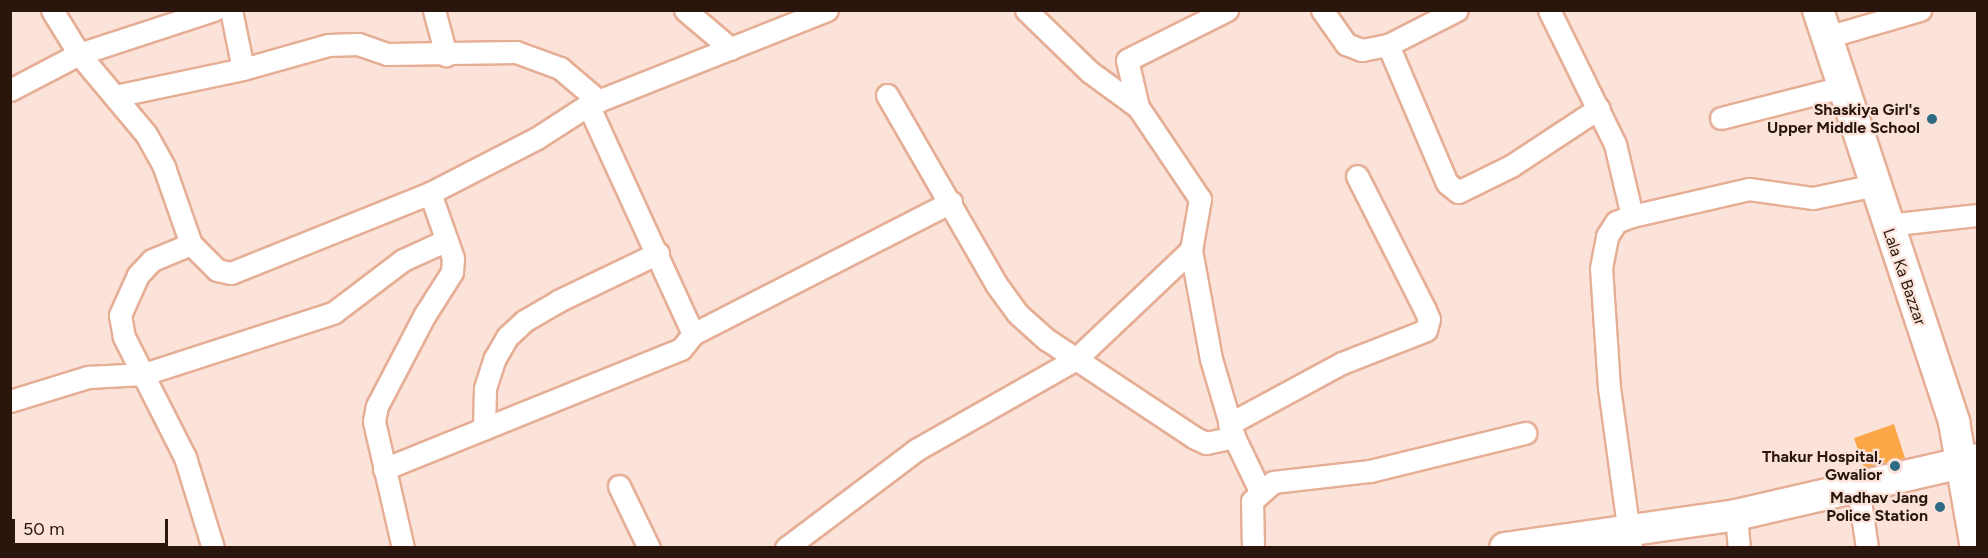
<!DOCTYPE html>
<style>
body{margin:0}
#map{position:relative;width:1988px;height:558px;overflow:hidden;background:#fbe3d9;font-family:Figtree,sans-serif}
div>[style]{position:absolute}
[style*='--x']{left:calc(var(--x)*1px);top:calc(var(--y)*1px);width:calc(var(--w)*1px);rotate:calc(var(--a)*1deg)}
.building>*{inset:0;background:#fba647}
.roads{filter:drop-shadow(2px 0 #e5ae95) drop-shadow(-2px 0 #e5ae95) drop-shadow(0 2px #e5ae95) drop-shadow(0 -2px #e5ae95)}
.street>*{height:21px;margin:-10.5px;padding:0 10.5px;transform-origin:10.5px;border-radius:10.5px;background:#fff}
.secondary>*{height:30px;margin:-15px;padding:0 15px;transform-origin:15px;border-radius:15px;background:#fff}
.dots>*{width:16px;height:16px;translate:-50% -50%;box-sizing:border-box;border:3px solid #fbe3d9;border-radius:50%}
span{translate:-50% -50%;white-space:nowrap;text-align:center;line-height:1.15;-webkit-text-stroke:4.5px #fbe3d9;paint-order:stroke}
.poi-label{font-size:16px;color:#2a160d;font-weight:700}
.right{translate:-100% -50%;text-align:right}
.street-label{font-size:16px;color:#2a160d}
.frame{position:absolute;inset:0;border:12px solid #2a160d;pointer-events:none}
.scale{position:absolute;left:12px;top:519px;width:156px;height:27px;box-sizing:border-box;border:3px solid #2a160d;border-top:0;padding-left:8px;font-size:18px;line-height:21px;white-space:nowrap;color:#2a160d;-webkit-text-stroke:4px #fbe3d9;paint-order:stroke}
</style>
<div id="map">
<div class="building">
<i style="clip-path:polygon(1894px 424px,1905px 458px,1864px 468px,1854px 438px)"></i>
</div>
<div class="roads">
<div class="street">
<i style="--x:52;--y:10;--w:52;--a:58.5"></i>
<i style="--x:79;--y:54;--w:104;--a:50.1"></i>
<i style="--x:146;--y:134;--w:38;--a:61"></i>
<i style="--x:164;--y:167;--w:82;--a:70.7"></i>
<i style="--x:191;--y:244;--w:37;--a:45"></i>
<i style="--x:217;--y:270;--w:14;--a:12"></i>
<i style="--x:231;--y:273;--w:214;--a:-21.9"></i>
<i style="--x:430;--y:193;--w:120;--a:-27.2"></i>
<i style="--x:537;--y:138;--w:61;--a:-32.9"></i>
<i style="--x:588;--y:105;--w:257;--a:-21.7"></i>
<i style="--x:231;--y:10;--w:60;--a:78.5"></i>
<i style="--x:434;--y:10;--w:47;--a:75.1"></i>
<i style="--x:685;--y:10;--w:60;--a:40.3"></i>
<i style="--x:1026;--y:10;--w:89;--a:44.1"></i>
<i style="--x:1090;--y:72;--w:59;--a:36.1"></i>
<i style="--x:1322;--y:10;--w:42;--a:54.8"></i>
<i style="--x:1346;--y:44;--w:17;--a:21"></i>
<i style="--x:1362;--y:50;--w:26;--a:-11"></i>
<i style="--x:1388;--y:45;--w:77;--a:-26.9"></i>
<i style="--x:1549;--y:10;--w:149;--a:63.8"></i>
<i style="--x:1615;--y:144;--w:74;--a:76.7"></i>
<i style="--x:1632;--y:216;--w:120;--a:-13"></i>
<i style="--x:1749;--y:189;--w:65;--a:8"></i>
<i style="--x:1813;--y:198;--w:63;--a:-11.8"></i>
<i style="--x:1827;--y:37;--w:97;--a:-16.2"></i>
<i style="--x:1388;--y:45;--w:150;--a:66.9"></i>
<i style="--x:1447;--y:183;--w:14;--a:39"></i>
<i style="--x:1458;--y:192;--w:59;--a:-26.1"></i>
<i style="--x:1511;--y:166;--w:105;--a:-33.4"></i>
<i style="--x:10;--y:90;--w:78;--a:-27.6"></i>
<i style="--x:79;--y:54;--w:142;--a:-18.1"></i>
<i style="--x:887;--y:95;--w:218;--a:60"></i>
<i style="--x:996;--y:284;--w:37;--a:54"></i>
<i style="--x:1018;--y:314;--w:38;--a:42"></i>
<i style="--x:1046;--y:339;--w:179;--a:33.6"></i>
<i style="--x:1195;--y:438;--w:12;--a:24"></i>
<i style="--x:1206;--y:443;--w:29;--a:-12"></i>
<i style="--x:1234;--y:437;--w:81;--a:-106.4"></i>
<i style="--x:1211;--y:359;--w:111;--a:-100.4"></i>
<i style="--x:1191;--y:250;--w:52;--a:-80"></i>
<i style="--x:1200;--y:199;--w:111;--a:-124"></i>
<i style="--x:1138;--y:107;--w:48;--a:-103.2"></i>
<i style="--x:1127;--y:60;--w:112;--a:-26.6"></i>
<i style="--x:115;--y:96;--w:131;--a:-11.9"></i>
<i style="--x:243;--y:69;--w:88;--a:-15.8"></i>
<i style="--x:328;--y:45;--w:30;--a:-2"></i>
<i style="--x:358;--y:44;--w:31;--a:19"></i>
<i style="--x:387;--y:54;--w:129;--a:-0.9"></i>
<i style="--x:516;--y:52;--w:47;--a:20"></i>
<i style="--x:560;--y:68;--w:51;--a:40.2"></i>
<i style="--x:1721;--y:118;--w:126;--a:-14.3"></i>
<i style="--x:1887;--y:225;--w:92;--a:-6.3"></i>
<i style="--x:191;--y:244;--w:42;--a:157.7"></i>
<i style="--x:152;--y:260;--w:21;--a:133"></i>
<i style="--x:138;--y:275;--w:44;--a:114.2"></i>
<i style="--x:120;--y:315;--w:22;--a:80"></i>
<i style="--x:124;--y:337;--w:135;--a:63.1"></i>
<i style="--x:185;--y:457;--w:95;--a:72.9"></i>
<i style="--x:693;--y:334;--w:290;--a:-27.1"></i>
<i style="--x:10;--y:401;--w:82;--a:-17.1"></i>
<i style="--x:88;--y:377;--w:56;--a:-3.1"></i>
<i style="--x:144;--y:374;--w:199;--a:-17.9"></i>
<i style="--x:333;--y:313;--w:88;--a:-37.1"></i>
<i style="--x:403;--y:260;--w:48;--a:-24.4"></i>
<i style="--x:1229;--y:424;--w:128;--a:-28.4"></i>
<i style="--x:1342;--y:363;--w:90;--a:-21.4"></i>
<i style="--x:1426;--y:330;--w:11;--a:-75"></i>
<i style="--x:1429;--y:319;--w:10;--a:-114"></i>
<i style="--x:1425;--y:310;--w:150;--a:-116.9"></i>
<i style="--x:484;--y:429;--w:41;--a:-88.6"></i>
<i style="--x:485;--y:388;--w:32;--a:-72"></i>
<i style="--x:495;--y:358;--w:24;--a:-60"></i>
<i style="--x:507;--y:337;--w:23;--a:-43"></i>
<i style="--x:524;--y:321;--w:39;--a:-30"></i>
<i style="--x:558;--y:301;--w:111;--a:-25.6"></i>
<i style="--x:1234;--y:437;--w:60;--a:64.3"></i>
<i style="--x:384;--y:469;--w:320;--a:-22"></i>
<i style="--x:681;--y:349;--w:19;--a:-51"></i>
<i style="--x:693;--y:334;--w:252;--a:-114.6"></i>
<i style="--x:619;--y:486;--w:69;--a:64.2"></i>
<i style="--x:1858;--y:487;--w:62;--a:81.6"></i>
<i style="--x:1736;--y:515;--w:33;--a:85"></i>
<i style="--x:403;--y:548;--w:130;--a:-102.9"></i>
<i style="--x:374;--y:421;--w:15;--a:-79"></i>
<i style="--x:377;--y:406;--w:102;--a:-62.4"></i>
<i style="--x:424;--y:316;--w:52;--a:-57.5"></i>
<i style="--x:452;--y:272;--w:14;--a:-86"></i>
<i style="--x:453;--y:258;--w:69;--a:-109.5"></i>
<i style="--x:786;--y:548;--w:163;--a:-37"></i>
<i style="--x:916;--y:450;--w:184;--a:-29.6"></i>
<i style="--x:1076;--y:359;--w:158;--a:-43.5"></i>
<i style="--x:1253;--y:548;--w:47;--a:-91.2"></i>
<i style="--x:1252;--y:501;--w:28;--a:-42"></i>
<i style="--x:1273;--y:482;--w:98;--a:-6.5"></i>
<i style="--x:1370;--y:471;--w:160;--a:-13.8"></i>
<i style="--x:1631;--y:548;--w:162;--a:-97.8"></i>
<i style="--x:1609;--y:388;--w:120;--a:-93.8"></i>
<i style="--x:1601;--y:268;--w:33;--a:-79"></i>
<i style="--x:1607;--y:236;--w:17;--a:-57"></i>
<i style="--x:1616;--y:222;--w:17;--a:-21"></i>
</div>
<div class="secondary">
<i style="--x:1818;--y:10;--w:434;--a:71.7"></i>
<i style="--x:1954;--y:422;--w:128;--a:80.1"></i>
<i style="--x:1505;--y:548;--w:233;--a:-8.1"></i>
<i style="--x:1736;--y:515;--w:248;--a:-13"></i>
</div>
</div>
<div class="dots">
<i style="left:1932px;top:119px;background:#2e6b82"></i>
<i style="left:1895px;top:466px;background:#2e6b82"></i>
<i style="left:1940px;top:507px;background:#2e6b82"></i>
</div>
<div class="poi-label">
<span class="right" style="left:1920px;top:119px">Shaskiya Girl's<br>Upper Middle School</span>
<span class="right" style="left:1882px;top:466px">Thakur Hospital,<br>Gwalior</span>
<span class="right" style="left:1928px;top:507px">Madhav Jang<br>Police Station</span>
</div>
<div class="street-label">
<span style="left:1904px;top:277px;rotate:71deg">Lala Ka Bazzar</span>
</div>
<div class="frame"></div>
<div class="scale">50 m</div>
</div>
